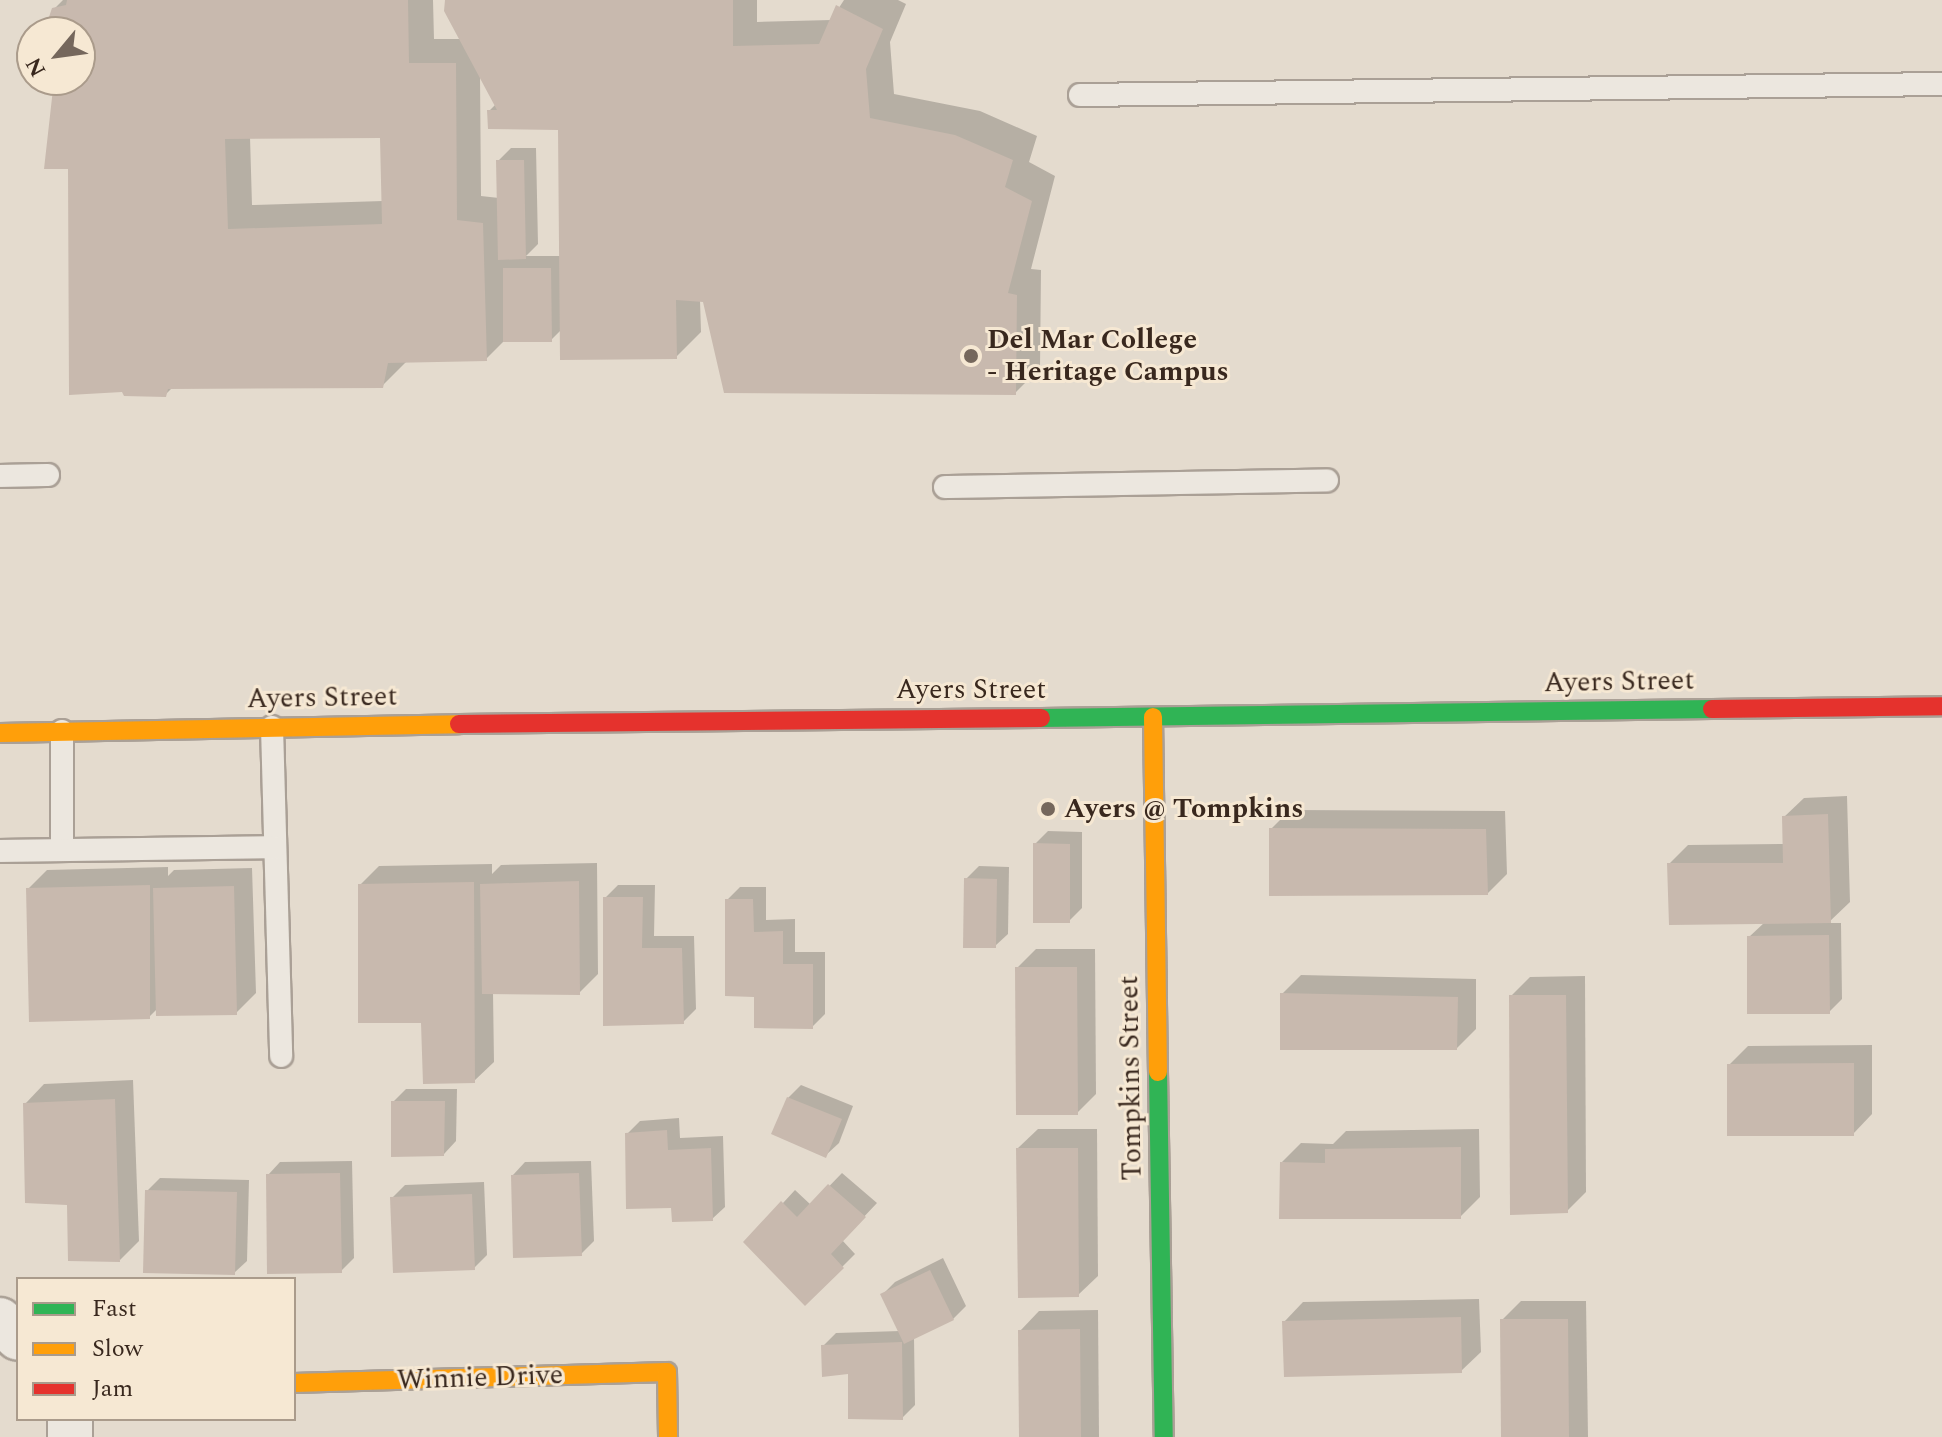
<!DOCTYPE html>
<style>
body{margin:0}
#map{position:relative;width:1942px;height:1437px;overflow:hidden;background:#e4dbce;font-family:Spectral,serif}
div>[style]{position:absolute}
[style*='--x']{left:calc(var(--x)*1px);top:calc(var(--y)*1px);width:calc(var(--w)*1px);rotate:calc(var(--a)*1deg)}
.shadow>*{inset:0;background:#0003}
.building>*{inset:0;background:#c8b9ae}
.roads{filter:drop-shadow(2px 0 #aaa096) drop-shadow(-2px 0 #aaa096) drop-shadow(0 2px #aaa096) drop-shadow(0 -2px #aaa096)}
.lane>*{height:22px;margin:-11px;padding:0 11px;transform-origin:11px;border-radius:11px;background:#ece7df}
.street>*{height:44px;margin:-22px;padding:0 22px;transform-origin:22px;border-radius:22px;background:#ece7df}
.fast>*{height:18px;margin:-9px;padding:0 9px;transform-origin:9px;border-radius:9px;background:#30b455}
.slow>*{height:18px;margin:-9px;padding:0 9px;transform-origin:9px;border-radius:9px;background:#ff9f0a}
.jam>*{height:18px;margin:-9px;padding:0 9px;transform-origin:9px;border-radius:9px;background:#e5322d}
.dots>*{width:22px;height:22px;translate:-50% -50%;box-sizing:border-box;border:4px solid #f6e8d3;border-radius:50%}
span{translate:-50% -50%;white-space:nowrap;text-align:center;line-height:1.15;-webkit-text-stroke:6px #f6e8d3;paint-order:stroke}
.poi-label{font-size:28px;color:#39281e;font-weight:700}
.left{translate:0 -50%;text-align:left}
.street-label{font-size:28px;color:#39281e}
.legend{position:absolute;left:16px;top:1277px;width:280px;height:144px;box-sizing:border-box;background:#f6e8d3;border:2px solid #aa9b8b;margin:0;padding:10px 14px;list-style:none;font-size:24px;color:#39281e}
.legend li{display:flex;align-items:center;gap:16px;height:40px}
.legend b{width:40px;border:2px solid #aa9b8b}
.north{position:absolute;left:16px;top:16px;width:80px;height:80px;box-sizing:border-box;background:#f6e8d3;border:2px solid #aa9b8b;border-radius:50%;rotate:241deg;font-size:22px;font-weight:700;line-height:32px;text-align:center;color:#39281e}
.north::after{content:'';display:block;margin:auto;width:28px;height:36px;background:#75675c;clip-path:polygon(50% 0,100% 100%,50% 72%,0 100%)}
</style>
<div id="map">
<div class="shadow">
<i style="clip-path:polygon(evenodd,63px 0,433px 0,434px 39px,461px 39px,447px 0,757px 0,757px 22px,831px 20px,844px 0,898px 0,906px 4px,890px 42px,894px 94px,980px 111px,1037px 136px,1029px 162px,1055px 176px,1031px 269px,1041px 270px,1040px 368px,1015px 393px,700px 300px,701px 332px,676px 357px,562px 329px,551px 340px,505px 340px,486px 359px,407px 361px,382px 386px,173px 387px,165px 395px,70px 167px,57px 80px,80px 80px,80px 32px,46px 32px,54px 9px,63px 0,480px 75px,496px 104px,489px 111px,560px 128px,561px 256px,526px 256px,538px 244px,536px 148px,511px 148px,498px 161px,499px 198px,481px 196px,480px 75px,63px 0,382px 136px,383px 201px,252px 205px,250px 137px,382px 136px)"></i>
<i style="clip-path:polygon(1847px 796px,1850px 902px,1828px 923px,1841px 923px,1842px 999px,1829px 1012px,1749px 937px,1765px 922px,1669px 864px,1688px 845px,1785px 844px,1784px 817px,1804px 798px)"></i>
<i style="clip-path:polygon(1290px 810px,1505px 811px,1507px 874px,1488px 893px,1271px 829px)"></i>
<i style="clip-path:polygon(1048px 831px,1082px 832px,1082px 908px,1069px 921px,1035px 844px)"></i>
<i style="clip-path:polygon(597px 863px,598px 974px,579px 993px,493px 992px,494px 1062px,474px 1081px,423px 1021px,360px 885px,379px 866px,492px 864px,492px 874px,501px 865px)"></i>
<i style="clip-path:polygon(979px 866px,1009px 867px,1008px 934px,995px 946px,966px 879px)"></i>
<i style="clip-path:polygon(168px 867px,168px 876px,174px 870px,252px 868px,256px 993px,236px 1013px,158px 1008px,149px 1017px,28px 889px,47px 870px)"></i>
<i style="clip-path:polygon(618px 885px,655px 885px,654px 936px,694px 936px,696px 1009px,683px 1022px,605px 898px)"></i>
<i style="clip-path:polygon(740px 887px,766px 887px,766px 920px,795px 919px,795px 952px,825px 952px,825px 1014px,812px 1027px,756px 995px,727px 900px)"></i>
<i style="clip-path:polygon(1036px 949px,1095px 949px,1096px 1094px,1077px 1113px,1017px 968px)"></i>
<i style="clip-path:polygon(1301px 975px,1476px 979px,1476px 1029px,1457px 1048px,1282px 994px)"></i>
<i style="clip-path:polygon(1585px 976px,1586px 1192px,1567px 1211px,1511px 996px,1530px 977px)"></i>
<i style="clip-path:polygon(1872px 1045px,1872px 1114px,1853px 1134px,1729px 1065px,1748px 1046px)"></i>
<i style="clip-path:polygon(133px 1080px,139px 1241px,120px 1260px,69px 1203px,25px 1104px,44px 1084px)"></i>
<i style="clip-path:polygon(801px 1085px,853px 1106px,839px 1143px,826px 1155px,788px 1098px)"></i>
<i style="clip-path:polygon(406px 1089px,457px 1089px,456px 1141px,444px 1154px,393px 1102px)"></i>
<i style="clip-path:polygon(679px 1118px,680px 1138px,723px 1136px,725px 1207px,712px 1219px,673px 1205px,627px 1134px,640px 1121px)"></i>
<i style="clip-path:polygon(1038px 1129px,1097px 1129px,1098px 1276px,1078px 1295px,1018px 1148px)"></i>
<i style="clip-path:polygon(1479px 1129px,1480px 1197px,1460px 1217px,1282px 1162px,1301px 1143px,1333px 1144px,1346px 1131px)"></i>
<i style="clip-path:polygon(352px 1161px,354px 1258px,341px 1271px,268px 1175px,280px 1162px)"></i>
<i style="clip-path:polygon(591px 1161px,594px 1241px,581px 1254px,513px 1175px,525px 1162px)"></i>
<i style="clip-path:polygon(842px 1173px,877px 1203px,842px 1240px,855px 1254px,805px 1304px,783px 1203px,795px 1190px,811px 1205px)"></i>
<i style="clip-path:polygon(160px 1178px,249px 1180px,247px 1261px,234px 1273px,147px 1191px)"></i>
<i style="clip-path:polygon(484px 1182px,487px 1255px,474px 1268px,392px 1198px,405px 1185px)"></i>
<i style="clip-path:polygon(943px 1258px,966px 1306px,953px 1319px,914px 1337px,915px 1405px,902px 1418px,823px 1346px,836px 1333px,900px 1331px,883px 1294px,895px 1282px)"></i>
<i style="clip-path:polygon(1479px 1299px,1481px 1352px,1461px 1371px,1284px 1322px,1303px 1302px)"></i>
<i style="clip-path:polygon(1521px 1301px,1586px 1301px,1588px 1437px,1503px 1437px,1502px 1320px)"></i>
<i style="clip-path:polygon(1098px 1310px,1099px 1437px,1021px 1437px,1020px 1331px,1039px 1311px)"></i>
</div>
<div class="building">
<i style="clip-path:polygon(evenodd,67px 0,408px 0,409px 63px,456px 63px,457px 220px,483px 223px,487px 361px,388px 363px,383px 388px,168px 389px,166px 397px,124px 396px,122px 392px,69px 395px,68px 169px,44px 169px,54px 80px,80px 80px,80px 32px,44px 32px,52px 8px,66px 5px,67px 0,380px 138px,382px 224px,228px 229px,225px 139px,380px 138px)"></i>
<i style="clip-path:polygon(445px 0,733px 0,733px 46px,819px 44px,836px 5px,883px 29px,866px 69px,870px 118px,955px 135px,1013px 160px,1005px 187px,1032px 201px,1008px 293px,1017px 295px,1016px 395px,724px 393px,703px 302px,676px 300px,677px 359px,560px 360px,558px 130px,488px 129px,487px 110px,497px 110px,444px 11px)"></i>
<i style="clip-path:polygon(496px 160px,524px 160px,526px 259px,498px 260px)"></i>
<i style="clip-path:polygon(503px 268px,551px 268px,552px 342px,503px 342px)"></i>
<i style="clip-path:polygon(1828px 814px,1831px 923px,1669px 925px,1667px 863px,1783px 863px,1782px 816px)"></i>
<i style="clip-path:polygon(1269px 828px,1486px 829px,1488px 895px,1269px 896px)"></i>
<i style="clip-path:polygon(1033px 843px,1070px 844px,1070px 923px,1033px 923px)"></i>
<i style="clip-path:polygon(964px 878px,997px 879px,996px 948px,963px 948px)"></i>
<i style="clip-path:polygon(579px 881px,580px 995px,482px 994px,480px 884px)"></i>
<i style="clip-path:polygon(474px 882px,475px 1083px,423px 1084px,421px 1023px,358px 1023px,358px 884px)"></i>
<i style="clip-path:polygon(150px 885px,150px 1019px,29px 1022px,26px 888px)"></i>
<i style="clip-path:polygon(234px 886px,237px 1015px,156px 1016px,153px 888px)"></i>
<i style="clip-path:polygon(603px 897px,643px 897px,642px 948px,682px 948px,684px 1024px,603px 1026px)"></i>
<i style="clip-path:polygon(725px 899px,753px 899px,754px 932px,783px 931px,783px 964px,813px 964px,813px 1029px,754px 1028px,754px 997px,725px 996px)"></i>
<i style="clip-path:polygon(1829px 935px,1830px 1014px,1747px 1014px,1747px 936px)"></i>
<i style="clip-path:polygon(1015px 967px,1077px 967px,1078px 1115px,1016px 1115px)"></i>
<i style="clip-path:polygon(1280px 993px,1458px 997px,1457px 1050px,1280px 1050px)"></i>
<i style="clip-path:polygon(1509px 995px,1566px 995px,1568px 1213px,1510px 1215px)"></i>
<i style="clip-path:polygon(1854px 1063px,1854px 1136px,1727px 1136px,1727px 1064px)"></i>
<i style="clip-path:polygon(787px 1097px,842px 1119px,826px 1158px,771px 1134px)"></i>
<i style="clip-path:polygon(115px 1099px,120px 1262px,68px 1261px,67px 1205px,25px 1203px,23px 1103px)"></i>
<i style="clip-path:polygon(391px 1101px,445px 1101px,444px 1156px,391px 1157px)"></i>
<i style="clip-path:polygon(667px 1130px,668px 1150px,711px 1148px,713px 1221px,672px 1222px,671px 1208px,626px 1209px,625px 1133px)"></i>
<i style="clip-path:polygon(1461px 1147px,1461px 1219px,1279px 1219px,1280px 1162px,1325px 1163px,1325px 1149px)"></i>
<i style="clip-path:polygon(1016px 1148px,1078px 1148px,1079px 1297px,1018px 1298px)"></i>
<i style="clip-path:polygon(340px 1173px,342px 1273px,267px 1274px,266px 1174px)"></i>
<i style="clip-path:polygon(579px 1173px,582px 1256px,513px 1258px,511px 1175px)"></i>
<i style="clip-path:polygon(828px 1184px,866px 1217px,831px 1254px,844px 1268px,805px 1306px,743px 1242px,781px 1201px,797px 1217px)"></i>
<i style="clip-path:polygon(145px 1190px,237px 1192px,235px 1275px,143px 1273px)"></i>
<i style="clip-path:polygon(472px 1194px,475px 1270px,393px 1273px,390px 1197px)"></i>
<i style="clip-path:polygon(930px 1270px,954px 1320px,904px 1344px,880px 1294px)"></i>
<i style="clip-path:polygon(1461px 1317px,1462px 1373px,1284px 1377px,1282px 1321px)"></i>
<i style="clip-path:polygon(1500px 1319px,1568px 1319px,1569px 1437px,1501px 1437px)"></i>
<i style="clip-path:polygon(1080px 1329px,1081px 1437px,1019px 1437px,1018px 1330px)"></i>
<i style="clip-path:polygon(902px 1342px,903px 1420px,848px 1419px,848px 1374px,822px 1377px,821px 1345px)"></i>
</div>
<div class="roads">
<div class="lane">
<i style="--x:1080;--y:95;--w:862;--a:-0.73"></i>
<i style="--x:0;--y:476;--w:48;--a:-1.2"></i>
<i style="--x:945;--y:487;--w:382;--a:-1"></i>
<i style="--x:272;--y:727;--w:329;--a:88.4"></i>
<i style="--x:62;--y:850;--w:119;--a:-90"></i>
<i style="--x:0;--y:851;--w:275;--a:-0.8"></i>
</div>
<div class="street">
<i style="--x:0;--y:1320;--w:25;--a:45"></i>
<i style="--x:70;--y:1437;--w:18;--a:-90"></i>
</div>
<div class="fast">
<i style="--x:1041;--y:718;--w:671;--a:-0.77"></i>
<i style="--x:1158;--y:1072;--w:365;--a:89.1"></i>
</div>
<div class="slow">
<i style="--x:1153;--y:717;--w:355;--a:89.2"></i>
<i style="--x:0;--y:733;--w:459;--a:-1.1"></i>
<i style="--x:294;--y:1383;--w:373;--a:-1.7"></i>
<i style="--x:667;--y:1372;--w:65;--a:89.1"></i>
</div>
<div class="jam">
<i style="--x:1712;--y:709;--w:230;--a:-0.7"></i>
<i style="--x:459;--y:724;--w:582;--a:-0.59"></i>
</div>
</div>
<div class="dots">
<i style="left:971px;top:356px;background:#75675c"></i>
<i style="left:1048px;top:809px;background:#75675c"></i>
</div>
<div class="poi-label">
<span class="left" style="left:987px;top:356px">Del Mar College<br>- Heritage Campus</span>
<span class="left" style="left:1064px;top:809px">Ayers @ Tompkins</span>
</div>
<div class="street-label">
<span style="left:1619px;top:682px;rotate:-1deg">Ayers Street</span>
<span style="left:971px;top:690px">Ayers Street</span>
<span style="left:322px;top:698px;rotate:-1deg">Ayers Street</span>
<span style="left:1131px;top:1078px;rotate:-91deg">Tompkins Street</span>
<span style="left:480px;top:1378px;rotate:-2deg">Winnie Drive</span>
</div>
<ul class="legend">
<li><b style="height:10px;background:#30b455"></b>Fast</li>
<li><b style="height:10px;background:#ff9f0a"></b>Slow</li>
<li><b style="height:10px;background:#e5322d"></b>Jam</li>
</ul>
<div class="north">N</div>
</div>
